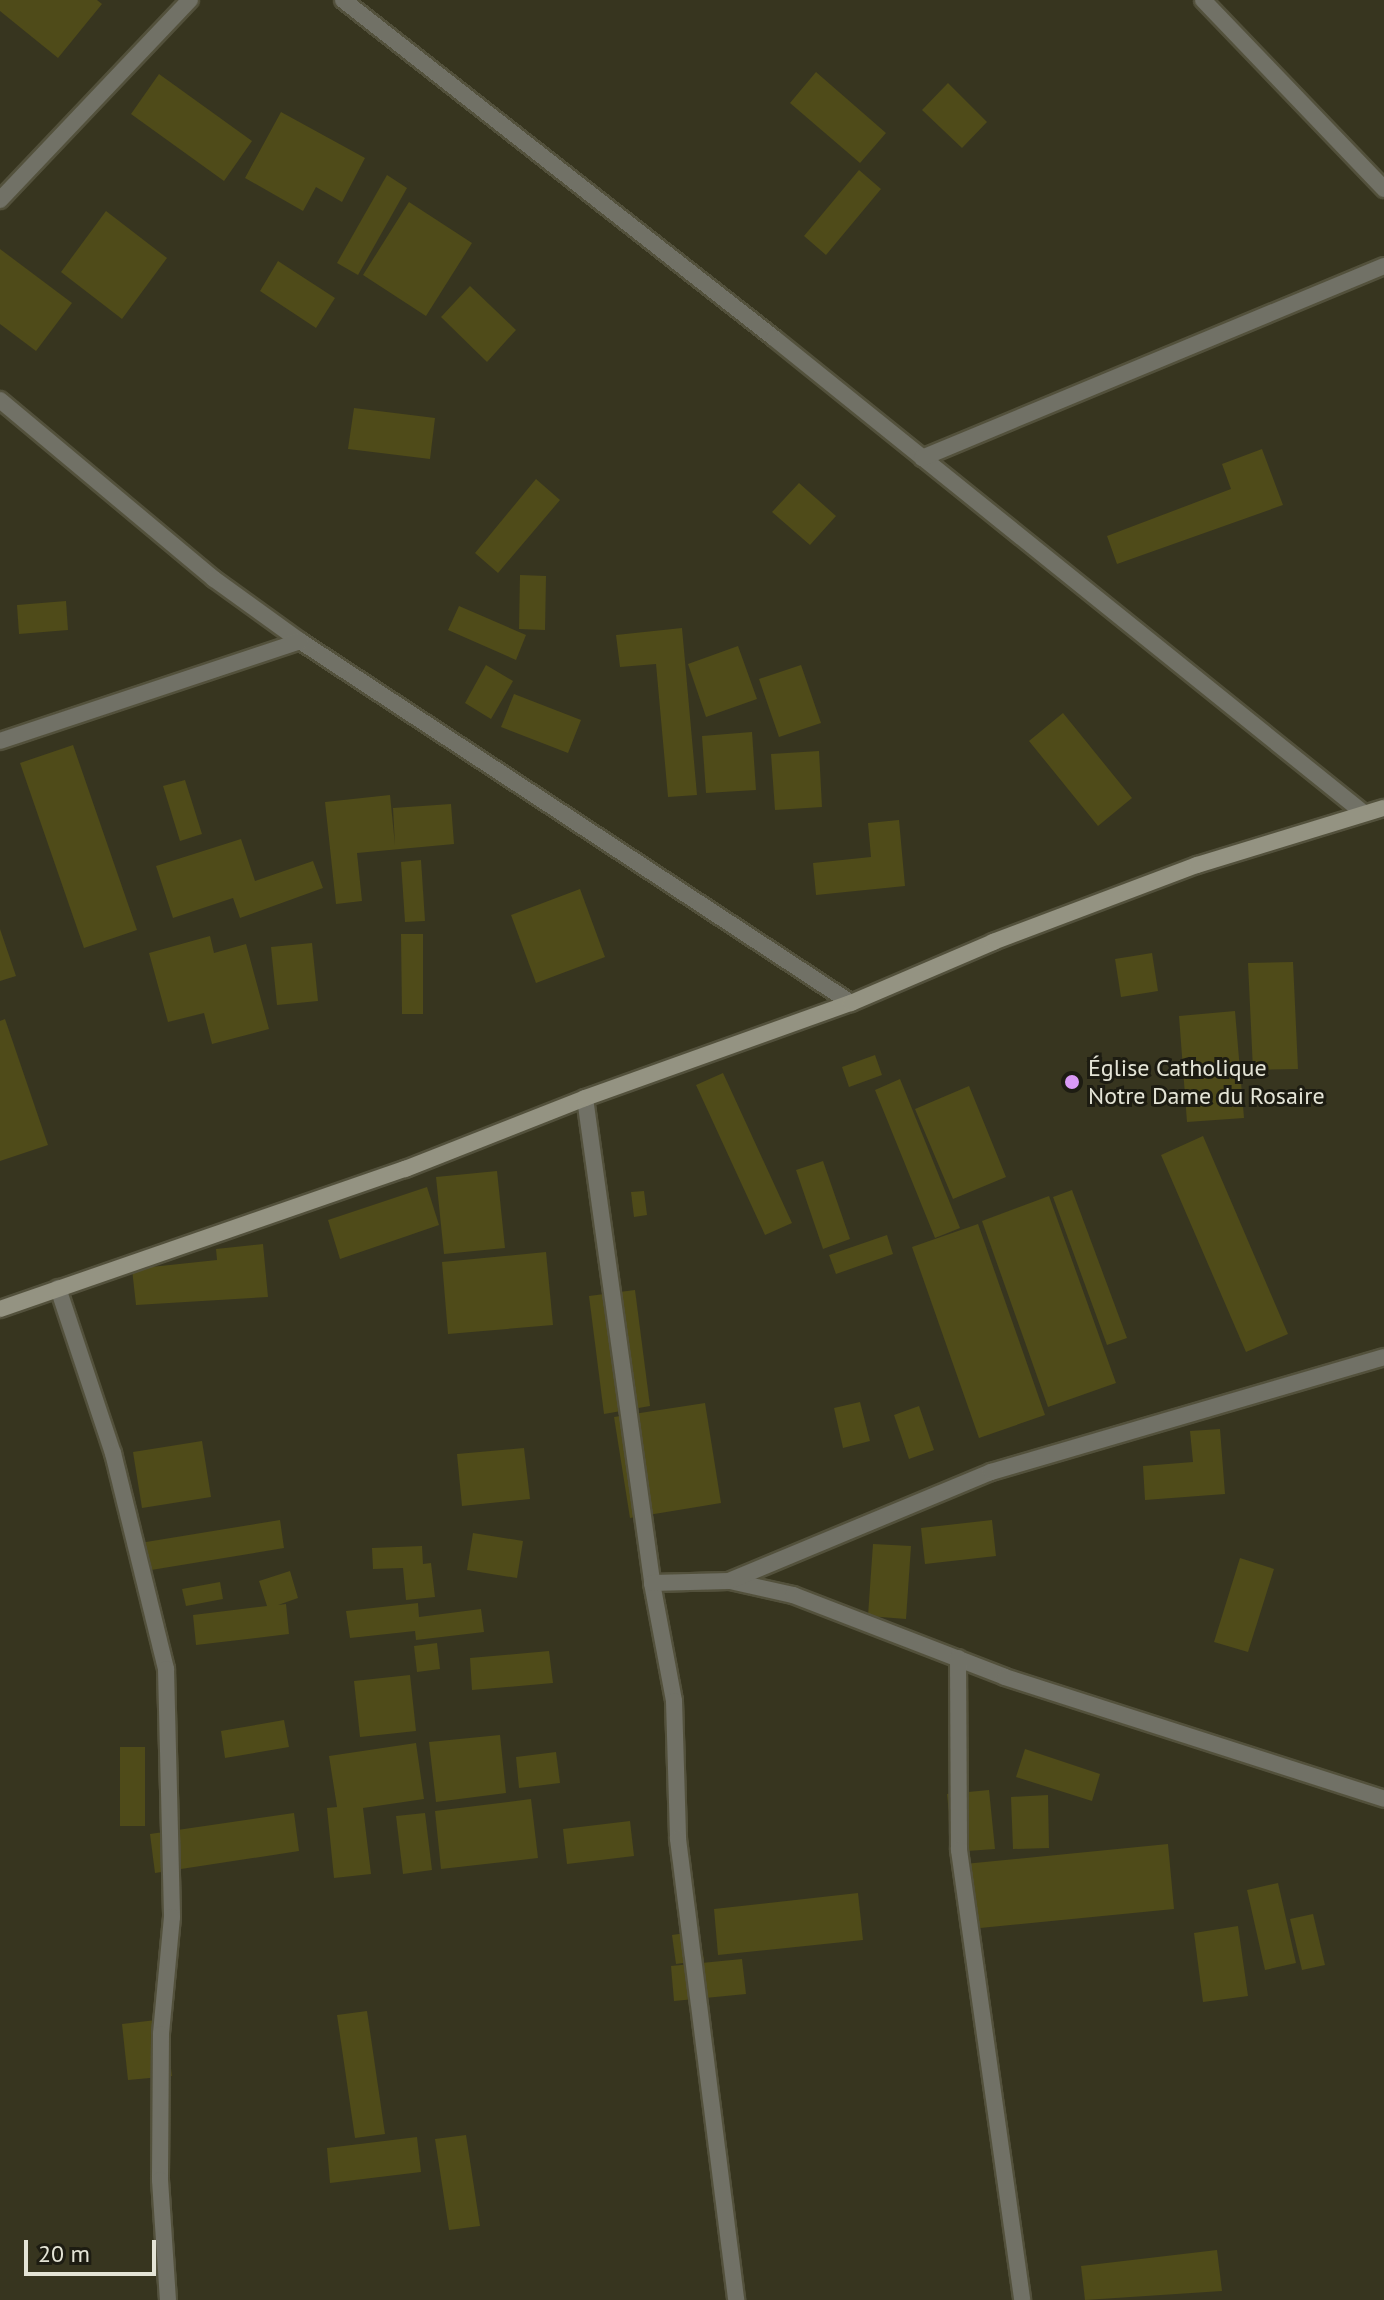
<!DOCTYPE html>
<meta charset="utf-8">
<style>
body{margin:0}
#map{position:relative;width:1384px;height:2300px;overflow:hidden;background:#37351f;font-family:"PT Sans",sans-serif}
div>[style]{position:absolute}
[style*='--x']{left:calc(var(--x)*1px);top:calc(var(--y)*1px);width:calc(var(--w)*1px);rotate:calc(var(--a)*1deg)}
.building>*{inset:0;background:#4f4b19}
.roads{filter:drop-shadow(2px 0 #53513c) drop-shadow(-2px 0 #53513c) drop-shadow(0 2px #53513c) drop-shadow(0 -2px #53513c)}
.street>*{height:16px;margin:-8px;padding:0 8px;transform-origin:8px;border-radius:8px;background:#717166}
.secondary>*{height:16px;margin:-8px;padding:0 8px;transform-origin:8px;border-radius:8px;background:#949382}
.dots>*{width:22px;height:22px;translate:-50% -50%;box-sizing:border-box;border:4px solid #1d1c12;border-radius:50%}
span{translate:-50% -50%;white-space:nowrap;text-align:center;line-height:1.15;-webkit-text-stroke:6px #1d1c12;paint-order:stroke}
.poi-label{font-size:24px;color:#e4e4d6}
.left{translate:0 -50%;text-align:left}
.scale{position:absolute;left:24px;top:2240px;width:132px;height:36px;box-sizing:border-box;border:4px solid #e4e4d6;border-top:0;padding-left:10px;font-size:24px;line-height:28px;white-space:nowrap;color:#e4e4d6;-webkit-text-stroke:6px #1d1c12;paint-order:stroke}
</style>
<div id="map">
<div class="building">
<i style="clip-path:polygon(0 0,97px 0,102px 4px,58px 58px,0 11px)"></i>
<i style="clip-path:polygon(816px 72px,886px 133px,860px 163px,790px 103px)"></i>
<i style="clip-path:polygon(159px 74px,252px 141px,224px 181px,131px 114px)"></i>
<i style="clip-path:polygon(948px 83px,987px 122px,962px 148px,922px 110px)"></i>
<i style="clip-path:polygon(281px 112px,365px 158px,342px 202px,316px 187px,303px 211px,245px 178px)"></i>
<i style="clip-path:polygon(859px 170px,881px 189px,826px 255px,804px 236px)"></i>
<i style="clip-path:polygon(387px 175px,407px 188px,358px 275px,337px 263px)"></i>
<i style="clip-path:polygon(409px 202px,472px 243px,426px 316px,363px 275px)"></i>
<i style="clip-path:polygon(106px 211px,167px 258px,122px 319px,61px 272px)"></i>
<i style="clip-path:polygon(0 249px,72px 303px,36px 351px,0 324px)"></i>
<i style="clip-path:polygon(278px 261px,335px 298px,316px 328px,260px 291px)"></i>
<i style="clip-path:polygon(470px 286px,516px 330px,487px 362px,441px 317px)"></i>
<i style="clip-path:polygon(354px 408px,435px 418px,430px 459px,348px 449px)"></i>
<i style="clip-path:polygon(1262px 449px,1283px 505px,1117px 564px,1107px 536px,1231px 489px,1222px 464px)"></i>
<i style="clip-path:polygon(536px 479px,560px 500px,498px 573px,475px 553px)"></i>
<i style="clip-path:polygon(799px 483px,836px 516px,810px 545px,772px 512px)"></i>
<i style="clip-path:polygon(520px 575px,546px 576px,545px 630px,519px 629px)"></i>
<i style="clip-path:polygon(66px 601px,68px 630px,19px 634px,17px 605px)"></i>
<i style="clip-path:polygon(459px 606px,526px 635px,516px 660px,448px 630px)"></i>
<i style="clip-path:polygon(682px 628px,697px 795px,668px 797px,656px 664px,620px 667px,616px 635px)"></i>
<i style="clip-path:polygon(738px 646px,757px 699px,706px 717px,688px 664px)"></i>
<i style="clip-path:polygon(486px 665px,513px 681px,491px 719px,465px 703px)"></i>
<i style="clip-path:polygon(801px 665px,821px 723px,779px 737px,759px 679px)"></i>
<i style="clip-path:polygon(514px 694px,581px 720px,568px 753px,501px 727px)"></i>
<i style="clip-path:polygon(1063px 713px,1132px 798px,1098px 826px,1029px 741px)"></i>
<i style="clip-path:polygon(752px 732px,756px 790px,706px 793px,702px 736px)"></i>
<i style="clip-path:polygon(73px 745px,137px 930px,84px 948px,20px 763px)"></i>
<i style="clip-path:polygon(819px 751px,822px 807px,775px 810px,771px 754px)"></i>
<i style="clip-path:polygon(185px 780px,202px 834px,180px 841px,163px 786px)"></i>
<i style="clip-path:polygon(390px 795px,395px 845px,393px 808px,451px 804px,454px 844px,357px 853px,362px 901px,336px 904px,325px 802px)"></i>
<i style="clip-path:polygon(899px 820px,905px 886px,816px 895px,813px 863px,871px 857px,868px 823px)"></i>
<i style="clip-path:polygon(241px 839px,255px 881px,313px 861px,323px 888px,240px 918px,233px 898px,173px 918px,156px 866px)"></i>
<i style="clip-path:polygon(421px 860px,425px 921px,405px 922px,401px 862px)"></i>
<i style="clip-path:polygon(580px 889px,605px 957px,536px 983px,511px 915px)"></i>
<i style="clip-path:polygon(0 929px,16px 976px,0 981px)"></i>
<i style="clip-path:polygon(401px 934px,423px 934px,423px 1014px,402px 1014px)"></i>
<i style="clip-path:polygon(210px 936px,214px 953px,246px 944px,269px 1029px,212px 1044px,204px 1013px,168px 1022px,149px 953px)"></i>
<i style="clip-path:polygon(312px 943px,318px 1001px,277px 1005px,271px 947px)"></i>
<i style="clip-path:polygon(1152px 953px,1158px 991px,1121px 997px,1115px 959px)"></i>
<i style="clip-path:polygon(1293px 962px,1298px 1069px,1253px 1070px,1248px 963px)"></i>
<i style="clip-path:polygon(1235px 1011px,1244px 1118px,1187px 1122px,1179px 1016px)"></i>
<i style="clip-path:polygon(5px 1019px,48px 1145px,0 1161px,0 1021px)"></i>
<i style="clip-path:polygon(875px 1055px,882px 1075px,849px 1087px,842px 1067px)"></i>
<i style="clip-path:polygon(723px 1073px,792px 1223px,765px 1235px,696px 1085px)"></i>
<i style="clip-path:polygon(900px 1079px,960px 1228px,935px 1238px,875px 1090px)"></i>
<i style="clip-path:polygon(969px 1086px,1006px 1177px,953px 1199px,915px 1109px)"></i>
<i style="clip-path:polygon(1203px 1136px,1288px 1334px,1246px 1352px,1161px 1155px)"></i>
<i style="clip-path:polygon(823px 1161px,850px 1239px,823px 1249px,796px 1170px)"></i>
<i style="clip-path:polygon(497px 1171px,505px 1248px,444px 1254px,436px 1177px)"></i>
<i style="clip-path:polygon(427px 1187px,439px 1225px,340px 1259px,328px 1220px)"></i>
<i style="clip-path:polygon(1072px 1190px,1127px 1338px,1107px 1345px,1053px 1197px)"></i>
<i style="clip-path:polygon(644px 1191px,647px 1215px,634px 1217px,631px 1192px)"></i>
<i style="clip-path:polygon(1049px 1196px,1116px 1383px,1048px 1407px,982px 1221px)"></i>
<i style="clip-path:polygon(978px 1224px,1045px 1415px,979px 1438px,912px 1247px)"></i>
<i style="clip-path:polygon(887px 1235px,893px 1254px,836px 1274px,829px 1255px)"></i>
<i style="clip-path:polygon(263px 1244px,268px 1297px,136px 1305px,132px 1269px,217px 1260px,216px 1249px)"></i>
<i style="clip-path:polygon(546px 1252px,553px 1325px,448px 1334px,442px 1262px)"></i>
<i style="clip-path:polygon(635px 1290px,650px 1406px,604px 1414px,589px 1296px)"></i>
<i style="clip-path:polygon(860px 1402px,870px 1441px,843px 1448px,834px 1408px)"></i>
<i style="clip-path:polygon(705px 1403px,721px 1503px,630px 1518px,614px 1417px)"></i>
<i style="clip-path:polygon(919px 1406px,934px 1450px,909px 1459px,894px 1415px)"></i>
<i style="clip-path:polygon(1220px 1429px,1225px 1494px,1145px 1500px,1143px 1466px,1193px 1462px,1190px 1431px)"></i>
<i style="clip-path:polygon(202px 1441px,211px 1497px,142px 1508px,133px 1452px)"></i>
<i style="clip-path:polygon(524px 1448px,530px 1499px,462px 1506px,457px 1454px)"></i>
<i style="clip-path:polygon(280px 1520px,284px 1548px,145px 1571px,140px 1543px)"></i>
<i style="clip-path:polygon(992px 1520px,996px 1556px,925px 1564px,921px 1528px)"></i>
<i style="clip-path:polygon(473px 1533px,523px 1541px,517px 1578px,467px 1570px)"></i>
<i style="clip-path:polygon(873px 1544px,911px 1546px,906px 1619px,868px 1616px)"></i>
<i style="clip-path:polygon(422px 1546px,423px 1564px,431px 1563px,435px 1597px,406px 1600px,403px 1568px,373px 1569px,372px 1548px)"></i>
<i style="clip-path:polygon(1240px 1558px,1274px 1569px,1248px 1652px,1214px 1642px)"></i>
<i style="clip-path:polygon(290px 1571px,298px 1598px,278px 1605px,286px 1604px,289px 1634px,196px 1645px,193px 1615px,267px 1606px,259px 1581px)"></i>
<i style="clip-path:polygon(220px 1582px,223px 1599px,186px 1606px,182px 1589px)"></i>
<i style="clip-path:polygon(418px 1603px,419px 1617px,481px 1609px,484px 1632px,416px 1640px,415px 1631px,350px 1638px,346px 1611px)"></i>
<i style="clip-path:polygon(437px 1643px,440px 1669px,417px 1672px,414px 1646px)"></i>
<i style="clip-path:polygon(549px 1651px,553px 1683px,472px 1690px,470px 1658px)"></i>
<i style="clip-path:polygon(410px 1675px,416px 1731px,360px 1737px,354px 1681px)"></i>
<i style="clip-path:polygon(284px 1720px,289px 1747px,225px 1758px,221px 1731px)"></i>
<i style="clip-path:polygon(500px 1735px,506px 1793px,436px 1802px,429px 1742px)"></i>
<i style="clip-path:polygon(416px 1743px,424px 1799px,363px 1808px,371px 1874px,334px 1878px,327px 1808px,337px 1807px,329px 1756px)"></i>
<i style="clip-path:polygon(120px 1747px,145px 1747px,145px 1826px,120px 1826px)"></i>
<i style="clip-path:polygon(1025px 1749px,1100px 1774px,1092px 1801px,1016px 1777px)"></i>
<i style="clip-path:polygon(556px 1752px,560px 1783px,519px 1788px,516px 1757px)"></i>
<i style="clip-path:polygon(989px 1790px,995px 1849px,953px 1852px,947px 1794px)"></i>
<i style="clip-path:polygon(1048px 1795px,1049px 1848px,1013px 1849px,1011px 1797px)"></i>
<i style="clip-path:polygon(531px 1799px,538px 1858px,441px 1869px,435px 1811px)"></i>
<i style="clip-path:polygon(294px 1813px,299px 1851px,155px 1873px,150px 1834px)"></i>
<i style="clip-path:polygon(425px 1813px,432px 1870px,403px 1874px,396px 1816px)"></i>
<i style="clip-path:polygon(630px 1821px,634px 1856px,567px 1864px,563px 1829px)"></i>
<i style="clip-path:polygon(1168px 1844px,1174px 1909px,960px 1930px,954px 1865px)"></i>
<i style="clip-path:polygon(1278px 1883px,1296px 1963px,1265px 1970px,1247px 1890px)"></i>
<i style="clip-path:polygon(858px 1893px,863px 1940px,718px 1955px,714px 1909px)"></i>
<i style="clip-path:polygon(1313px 1914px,1325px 1965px,1302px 1970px,1290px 1919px)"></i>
<i style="clip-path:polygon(1238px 1926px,1248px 1996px,1203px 2002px,1194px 1933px)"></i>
<i style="clip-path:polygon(699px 1931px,704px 1960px,676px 1964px,672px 1935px)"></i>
<i style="clip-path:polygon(742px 1959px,746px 1994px,674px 2001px,671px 1966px)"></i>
<i style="clip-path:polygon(367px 2011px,385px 2134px,355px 2138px,337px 2015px)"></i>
<i style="clip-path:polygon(165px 2019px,172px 2076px,128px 2080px,122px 2024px)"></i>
<i style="clip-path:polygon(466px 2135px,480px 2226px,449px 2230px,435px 2139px)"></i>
<i style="clip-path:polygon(417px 2137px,421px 2172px,330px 2183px,327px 2148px)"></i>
<i style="clip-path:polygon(1217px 2250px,1222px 2291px,1085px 2300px,1081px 2266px)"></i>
</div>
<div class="roads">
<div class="street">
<i style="--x:343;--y:0;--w:548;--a:38.1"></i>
<i style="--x:774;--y:338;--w:754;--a:38.86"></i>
<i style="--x:1203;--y:0;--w:262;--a:46.2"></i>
<i style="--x:0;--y:200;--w:276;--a:-46.5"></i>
<i style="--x:0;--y:400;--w:279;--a:39.9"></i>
<i style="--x:214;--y:579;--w:106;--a:35.8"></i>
<i style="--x:300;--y:641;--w:659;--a:33.3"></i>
<i style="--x:922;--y:458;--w:500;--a:-22.57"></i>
<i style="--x:0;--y:741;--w:316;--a:-18.4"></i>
<i style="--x:585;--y:1098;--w:490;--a:82.1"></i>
<i style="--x:652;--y:1583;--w:120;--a:79.4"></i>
<i style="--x:674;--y:1701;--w:138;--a:88.3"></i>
<i style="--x:678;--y:1839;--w:465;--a:82.8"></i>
<i style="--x:58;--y:1288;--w:174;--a:71.6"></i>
<i style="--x:113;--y:1453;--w:222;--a:76.2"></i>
<i style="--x:166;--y:1669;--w:248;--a:88.6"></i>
<i style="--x:172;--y:1917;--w:118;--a:95.4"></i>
<i style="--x:161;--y:2034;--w:146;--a:90.4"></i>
<i style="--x:160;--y:2180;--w:120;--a:86.2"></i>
<i style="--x:730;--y:1581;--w:65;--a:12.5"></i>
<i style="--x:793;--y:1595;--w:227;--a:21.1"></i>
<i style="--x:1005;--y:1677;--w:398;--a:17.8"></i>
<i style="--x:652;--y:1583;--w:77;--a:-1.5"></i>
<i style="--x:729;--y:1581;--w:284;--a:-22.6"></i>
<i style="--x:991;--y:1472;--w:409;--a:-16.3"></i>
<i style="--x:958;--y:1658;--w:192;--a:89.7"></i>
<i style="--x:959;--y:1850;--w:454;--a:82"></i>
</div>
<div class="secondary">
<i style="--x:0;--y:1309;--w:429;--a:-19.1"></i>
<i style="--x:405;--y:1169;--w:193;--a:-21.5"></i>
<i style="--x:585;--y:1098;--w:282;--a:-19.7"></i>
<i style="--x:851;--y:1003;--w:155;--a:-23.2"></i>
<i style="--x:993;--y:942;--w:218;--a:-20.7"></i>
<i style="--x:1197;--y:865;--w:195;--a:-17"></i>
</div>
</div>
<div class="dots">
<i style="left:1072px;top:1082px;background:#da9af6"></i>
</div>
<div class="poi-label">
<span class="left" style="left:1088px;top:1082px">Église Catholique<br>Notre Dame du Rosaire</span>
</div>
<div class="scale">20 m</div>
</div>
